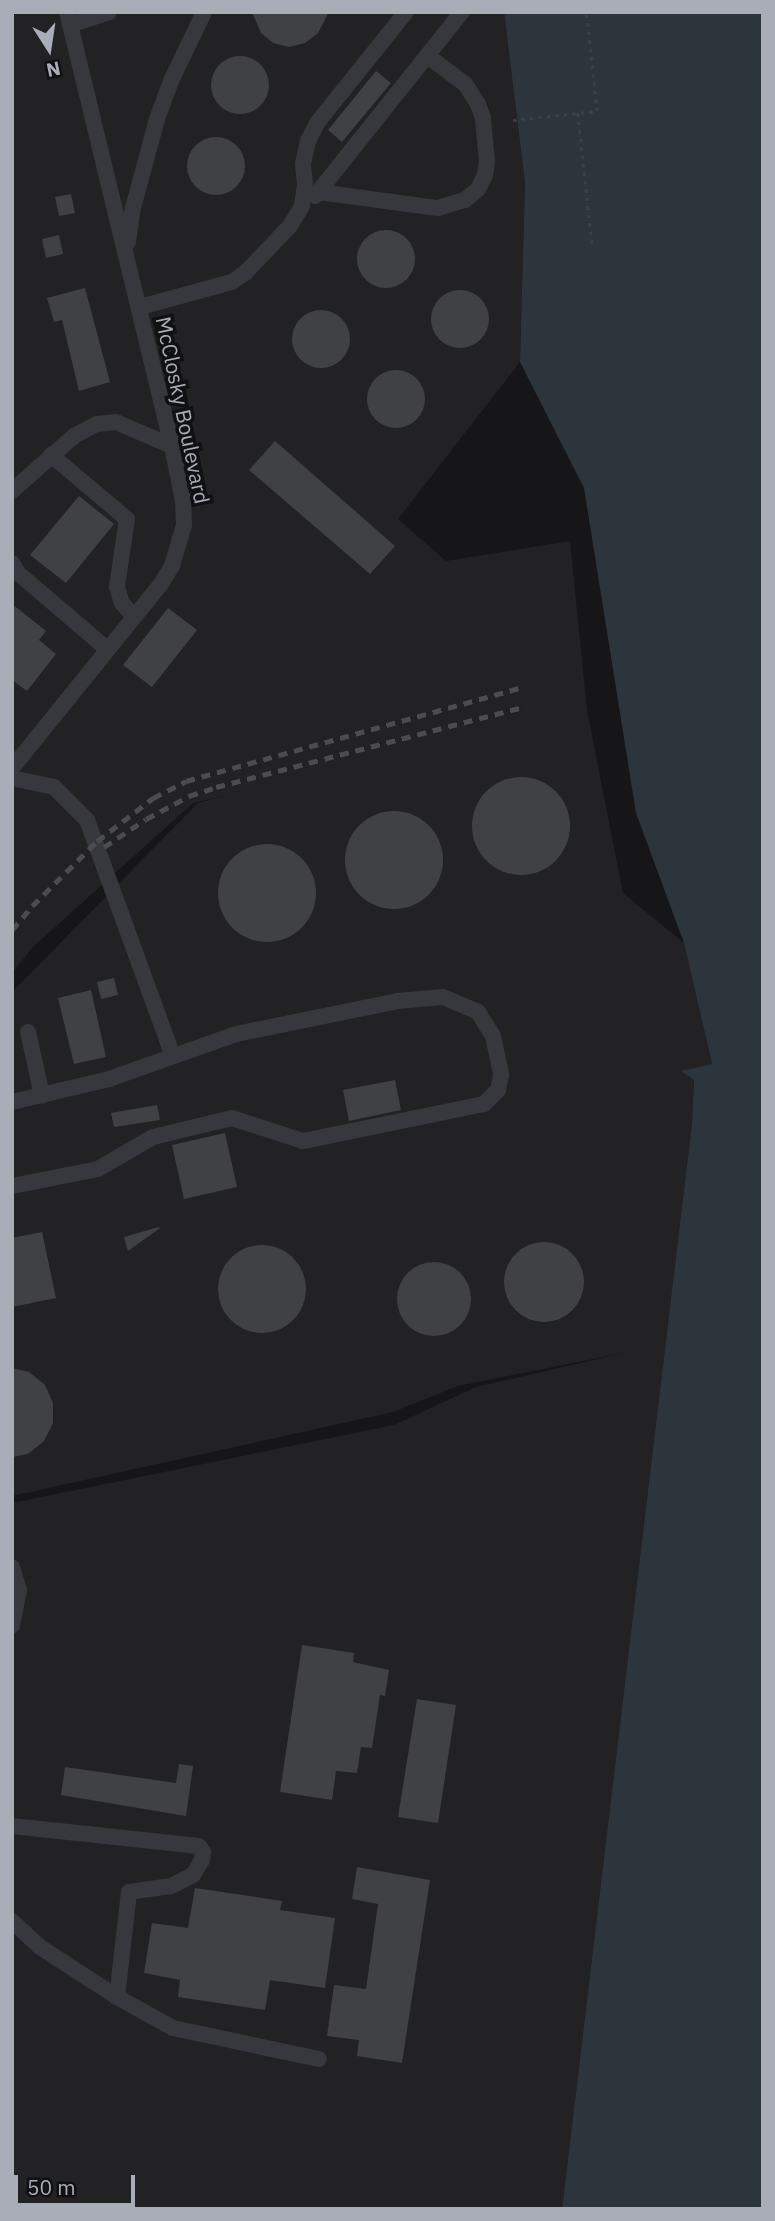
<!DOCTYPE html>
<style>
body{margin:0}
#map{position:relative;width:775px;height:2221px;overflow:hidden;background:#161618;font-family:"IBM Plex Sans",sans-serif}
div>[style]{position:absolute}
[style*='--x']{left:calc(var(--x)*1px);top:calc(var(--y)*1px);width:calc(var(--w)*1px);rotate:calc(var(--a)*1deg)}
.built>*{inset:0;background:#222225}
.water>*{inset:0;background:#2c353c}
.building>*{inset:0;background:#404145}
.round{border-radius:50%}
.path>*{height:2.5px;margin-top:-1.25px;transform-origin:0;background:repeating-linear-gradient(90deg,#3d3f44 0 3.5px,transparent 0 8.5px)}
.minor>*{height:16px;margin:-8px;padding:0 8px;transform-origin:8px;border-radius:8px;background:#37383d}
.rail>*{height:4.5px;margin-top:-2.25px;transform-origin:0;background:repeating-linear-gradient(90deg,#4a4c52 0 9px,transparent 0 16px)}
span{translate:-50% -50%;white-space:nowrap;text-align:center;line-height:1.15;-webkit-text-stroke:7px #111113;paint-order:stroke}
.street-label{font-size:21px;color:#a8adb8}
.frame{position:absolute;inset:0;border:14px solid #a8adb8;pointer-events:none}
.north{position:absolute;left:14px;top:14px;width:70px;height:70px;-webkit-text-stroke:5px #111113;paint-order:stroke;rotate:168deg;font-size:19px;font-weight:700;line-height:28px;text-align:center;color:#a8adb8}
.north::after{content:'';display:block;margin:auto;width:24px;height:32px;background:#a8adb8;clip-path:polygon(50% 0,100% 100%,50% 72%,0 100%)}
.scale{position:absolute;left:14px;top:2175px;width:121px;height:32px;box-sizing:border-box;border:4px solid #a8adb8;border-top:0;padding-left:9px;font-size:21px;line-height:24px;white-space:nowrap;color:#a8adb8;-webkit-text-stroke:5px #111113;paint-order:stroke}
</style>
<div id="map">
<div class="built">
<i style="clip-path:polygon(12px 12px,504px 12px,525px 183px,520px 362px,398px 519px,446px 561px,570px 541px,587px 710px,623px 893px,684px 943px,712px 1064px,682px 1071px,694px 1080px,692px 1123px,562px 2209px,12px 2209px,12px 1503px,394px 1425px,476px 1387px,628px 1352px,458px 1386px,393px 1412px,12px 1496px,12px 992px,198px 803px,227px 795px,193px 803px,33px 947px,12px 973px)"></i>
</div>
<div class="water">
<i style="clip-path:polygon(504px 12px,763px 12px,763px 2209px,562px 2209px,692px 1123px,694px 1080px,681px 1071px,712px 1064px,684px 943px,636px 813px,584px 488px,520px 362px,525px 183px)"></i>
</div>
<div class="building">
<i style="clip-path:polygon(252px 12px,329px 12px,318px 33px,305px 43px,289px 47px,273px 43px,261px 33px)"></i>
<i class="round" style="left:211px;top:56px;width:58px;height:58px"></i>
<i style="clip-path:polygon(376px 71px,391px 83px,342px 142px,328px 130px)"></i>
<i class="round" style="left:187px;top:137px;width:58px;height:58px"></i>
<i style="clip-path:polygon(71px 194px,75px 213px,59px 216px,55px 197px)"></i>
<i class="round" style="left:357px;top:230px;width:58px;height:58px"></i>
<i style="clip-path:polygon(59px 235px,63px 254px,46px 258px,42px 239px)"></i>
<i style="clip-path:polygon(85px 288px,110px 382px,79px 391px,62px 320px,54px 322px,47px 298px)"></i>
<i class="round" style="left:431px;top:290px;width:58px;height:58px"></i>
<i class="round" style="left:292px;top:310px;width:58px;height:58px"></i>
<i class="round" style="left:367px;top:370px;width:58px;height:58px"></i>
<i style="clip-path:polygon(275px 441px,395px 546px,370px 574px,249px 470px)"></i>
<i style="clip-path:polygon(79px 496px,114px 524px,66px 583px,30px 555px)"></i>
<i style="clip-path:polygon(12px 604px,46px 631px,39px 640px,56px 654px,27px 691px,12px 680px)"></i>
<i style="clip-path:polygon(168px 608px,197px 630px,152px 687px,123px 665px)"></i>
<i class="round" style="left:472px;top:777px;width:98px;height:98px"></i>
<i class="round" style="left:345px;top:811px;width:98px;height:98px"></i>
<i class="round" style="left:218px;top:844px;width:98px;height:98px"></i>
<i style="clip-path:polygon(114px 978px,118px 995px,101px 999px,97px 982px)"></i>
<i style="clip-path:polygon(91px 990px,106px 1057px,74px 1064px,58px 998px)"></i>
<i style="clip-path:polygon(395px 1080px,401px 1110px,349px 1121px,343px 1090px)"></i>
<i style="clip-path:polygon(157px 1105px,160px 1120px,114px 1127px,111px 1113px)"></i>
<i style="clip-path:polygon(225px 1133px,237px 1187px,184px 1199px,172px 1145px)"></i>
<i style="clip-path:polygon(159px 1227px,160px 1228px,128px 1251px,124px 1237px)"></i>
<i style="clip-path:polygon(42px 1232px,56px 1298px,12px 1307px,12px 1238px)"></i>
<i class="round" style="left:504px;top:1242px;width:80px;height:80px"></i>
<i class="round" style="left:218px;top:1245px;width:88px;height:88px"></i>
<i class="round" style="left:397px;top:1262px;width:74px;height:74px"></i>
<i style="clip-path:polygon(12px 1368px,29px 1372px,45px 1385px,53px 1403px,53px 1423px,44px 1441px,28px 1454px,12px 1457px)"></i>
<i style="clip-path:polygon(302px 1645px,354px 1653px,353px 1662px,389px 1670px,385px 1696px,380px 1695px,372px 1748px,361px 1747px,357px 1773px,336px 1771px,332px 1800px,280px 1792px)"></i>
<i style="clip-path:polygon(417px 1699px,456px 1705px,438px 1823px,398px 1817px)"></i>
<i style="clip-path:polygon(179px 1764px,193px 1766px,186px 1816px,61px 1795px,65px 1767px,176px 1783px)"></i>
<i style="clip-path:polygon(357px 1867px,430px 1880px,402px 2063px,357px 2056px,359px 2040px,327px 2036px,334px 1985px,366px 1989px,378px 1904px,352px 1899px)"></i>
<i style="clip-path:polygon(195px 1888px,282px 1901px,280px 1910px,335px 1918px,325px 1988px,270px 1980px,265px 2010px,178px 1997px,180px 1980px,144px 1973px,152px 1923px,188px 1928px)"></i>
</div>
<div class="path">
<i style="--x:578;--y:113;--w:133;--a:83.9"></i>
<i style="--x:513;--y:120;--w:84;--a:-6.1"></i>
<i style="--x:597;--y:111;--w:100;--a:-96.3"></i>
</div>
<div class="minor">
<i style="--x:70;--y:25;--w:41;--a:-18.4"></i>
<i style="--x:319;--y:192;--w:120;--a:7.7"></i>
<i style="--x:438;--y:208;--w:28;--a:-17"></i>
<i style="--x:465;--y:200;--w:17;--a:-40"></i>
<i style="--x:478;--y:189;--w:16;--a:-63"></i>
<i style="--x:485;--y:175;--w:13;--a:-81"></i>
<i style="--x:487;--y:162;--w:44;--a:-95.2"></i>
<i style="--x:483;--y:118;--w:15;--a:-110"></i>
<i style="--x:478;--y:104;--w:24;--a:-123"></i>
<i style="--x:465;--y:84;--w:45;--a:-143.1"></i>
<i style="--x:315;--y:196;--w:236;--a:-51.4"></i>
<i style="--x:128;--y:242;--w:34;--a:-82"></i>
<i style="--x:133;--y:208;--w:92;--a:-74.9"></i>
<i style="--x:157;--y:119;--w:40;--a:-69.8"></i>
<i style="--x:171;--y:81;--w:76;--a:-64.4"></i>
<i style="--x:140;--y:307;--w:95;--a:-15.2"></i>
<i style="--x:232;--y:282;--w:16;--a:-35"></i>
<i style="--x:245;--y:273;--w:65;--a:-46.2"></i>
<i style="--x:290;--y:226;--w:23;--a:-59"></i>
<i style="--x:302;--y:206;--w:22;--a:-82"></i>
<i style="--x:305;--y:184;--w:20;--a:-96"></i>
<i style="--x:303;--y:164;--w:24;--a:-78"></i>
<i style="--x:308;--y:141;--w:20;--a:-63"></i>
<i style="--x:317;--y:123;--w:142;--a:-51.3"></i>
<i style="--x:51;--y:455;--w:99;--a:40.1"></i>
<i style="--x:127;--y:519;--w:69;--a:98.4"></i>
<i style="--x:117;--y:587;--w:17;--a:73"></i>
<i style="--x:122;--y:603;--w:18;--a:49"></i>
<i style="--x:12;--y:491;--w:83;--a:-41.6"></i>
<i style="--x:74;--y:436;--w:26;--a:-28"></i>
<i style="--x:97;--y:424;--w:19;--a:-6"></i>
<i style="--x:116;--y:422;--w:61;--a:23.2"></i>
<i style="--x:12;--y:563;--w:12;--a:59"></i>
<i style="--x:18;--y:573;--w:118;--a:40.5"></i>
<i style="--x:12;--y:768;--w:237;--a:-51"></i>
<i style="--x:161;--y:584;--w:21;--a:-59"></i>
<i style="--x:172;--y:566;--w:43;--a:-73.7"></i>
<i style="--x:184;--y:525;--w:24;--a:-92"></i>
<i style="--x:183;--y:501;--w:56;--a:-101.3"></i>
<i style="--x:172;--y:446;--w:447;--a:-103.6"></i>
<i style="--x:12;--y:778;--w:43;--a:12.1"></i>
<i style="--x:54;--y:787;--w:47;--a:45"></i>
<i style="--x:87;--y:820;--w:251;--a:70"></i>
<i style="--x:28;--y:1032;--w:65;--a:77.5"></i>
<i style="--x:12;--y:1102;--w:100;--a:-13.3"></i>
<i style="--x:109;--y:1079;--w:135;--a:-19.5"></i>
<i style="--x:236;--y:1034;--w:165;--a:-11.5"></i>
<i style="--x:398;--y:1001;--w:45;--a:-5.1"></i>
<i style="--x:443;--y:997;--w:38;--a:23"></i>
<i style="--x:478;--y:1012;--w:28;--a:58"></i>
<i style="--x:493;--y:1036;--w:40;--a:78"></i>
<i style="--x:501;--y:1075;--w:15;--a:101"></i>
<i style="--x:498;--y:1090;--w:20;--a:135"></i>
<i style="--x:484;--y:1104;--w:185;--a:168.4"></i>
<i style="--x:303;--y:1141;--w:75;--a:-162.1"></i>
<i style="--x:232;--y:1118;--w:81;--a:166.5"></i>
<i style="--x:153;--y:1137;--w:64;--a:149.8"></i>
<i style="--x:98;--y:1169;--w:88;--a:168.8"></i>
<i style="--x:12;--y:1567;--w:24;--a:73"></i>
<i style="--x:19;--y:1590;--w:36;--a:101"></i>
<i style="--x:12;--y:1826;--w:188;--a:6.1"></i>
<i style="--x:199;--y:1846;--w:7;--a:56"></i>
<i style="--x:203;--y:1852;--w:8;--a:97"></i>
<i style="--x:202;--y:1860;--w:17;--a:121"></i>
<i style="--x:193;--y:1875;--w:25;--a:153"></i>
<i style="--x:171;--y:1886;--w:42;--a:171.9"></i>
<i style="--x:129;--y:1892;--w:106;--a:96.5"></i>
<i style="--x:12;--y:1921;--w:38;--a:43"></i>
<i style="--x:40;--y:1947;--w:92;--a:33"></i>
<i style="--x:117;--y:1997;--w:64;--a:29"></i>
<i style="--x:173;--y:2028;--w:149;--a:12"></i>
</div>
<div class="rail">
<i style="--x:104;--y:847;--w:50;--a:-33.7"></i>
<i style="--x:146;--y:819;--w:49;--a:-28.1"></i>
<i style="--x:189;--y:796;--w:28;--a:-18"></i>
<i style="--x:216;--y:787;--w:320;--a:-14.6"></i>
<i style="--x:12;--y:930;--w:31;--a:-50"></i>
<i style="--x:32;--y:906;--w:92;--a:-45"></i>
<i style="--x:97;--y:841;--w:71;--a:-37.5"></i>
<i style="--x:153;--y:798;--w:37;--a:-27"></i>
<i style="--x:186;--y:781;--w:349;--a:-15.6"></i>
</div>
<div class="street-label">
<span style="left:183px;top:410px;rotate:78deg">McClosky Boulevard</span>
</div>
<div class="frame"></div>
<div class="north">N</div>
<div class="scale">50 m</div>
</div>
